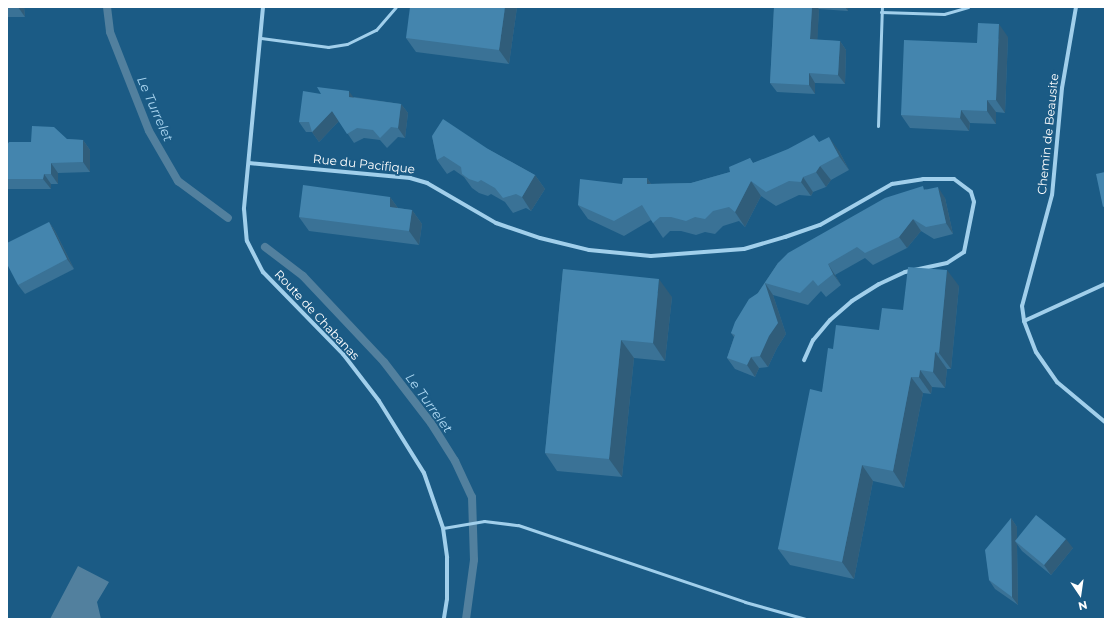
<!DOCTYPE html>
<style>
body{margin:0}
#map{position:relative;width:1112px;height:626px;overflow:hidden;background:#1b5b85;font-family:Montserrat,sans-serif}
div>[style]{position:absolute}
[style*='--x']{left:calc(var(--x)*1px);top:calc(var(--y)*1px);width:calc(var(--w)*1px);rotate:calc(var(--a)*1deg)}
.water>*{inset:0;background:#52809e}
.stream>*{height:8px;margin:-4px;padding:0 4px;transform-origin:4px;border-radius:4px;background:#52809e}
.service>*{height:3px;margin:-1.5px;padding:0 1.5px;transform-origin:1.5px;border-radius:1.5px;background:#a1cfeb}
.minor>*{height:4px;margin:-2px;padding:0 2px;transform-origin:2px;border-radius:2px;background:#a1cfeb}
.wall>*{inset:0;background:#3a7296}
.shaded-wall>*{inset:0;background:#305d7a}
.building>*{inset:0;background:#4485ae}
span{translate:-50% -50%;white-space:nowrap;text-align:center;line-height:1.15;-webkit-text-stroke:3.5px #1b5b85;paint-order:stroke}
.street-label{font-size:12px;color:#fff}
.water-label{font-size:13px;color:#add8f3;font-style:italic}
.frame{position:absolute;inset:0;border:8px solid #fff;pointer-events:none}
.north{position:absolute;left:1060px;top:574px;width:40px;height:40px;-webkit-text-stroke:3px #1b5b85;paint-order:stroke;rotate:167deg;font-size:11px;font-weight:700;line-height:16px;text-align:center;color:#fff}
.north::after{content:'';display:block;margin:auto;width:14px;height:18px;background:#fff;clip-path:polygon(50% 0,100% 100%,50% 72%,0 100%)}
</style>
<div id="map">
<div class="water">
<i style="clip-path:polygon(78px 566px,109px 582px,97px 602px,101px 619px,50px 619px)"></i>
</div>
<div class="stream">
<i style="--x:107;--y:7;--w:25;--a:83"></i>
<i style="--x:110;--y:32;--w:106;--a:68.5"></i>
<i style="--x:149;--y:131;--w:58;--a:59.9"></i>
<i style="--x:178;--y:181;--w:62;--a:36.5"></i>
<i style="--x:265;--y:247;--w:48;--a:37.3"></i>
<i style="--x:303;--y:276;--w:118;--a:46.7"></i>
<i style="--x:384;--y:362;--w:77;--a:52.4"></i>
<i style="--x:431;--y:423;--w:45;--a:57.7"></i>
<i style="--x:455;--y:461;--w:40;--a:65"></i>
<i style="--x:472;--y:497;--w:63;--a:88.2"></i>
<i style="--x:474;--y:560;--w:60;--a:97.7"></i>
</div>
<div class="service">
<i style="--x:881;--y:12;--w:63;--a:1.8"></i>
<i style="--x:944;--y:14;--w:25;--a:-16"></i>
<i style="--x:261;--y:38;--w:68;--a:7.7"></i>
<i style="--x:328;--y:47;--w:19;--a:-9"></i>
<i style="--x:347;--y:44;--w:32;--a:-26"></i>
<i style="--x:376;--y:30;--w:30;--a:-49"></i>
<i style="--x:878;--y:126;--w:119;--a:-88.1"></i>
<i style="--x:443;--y:528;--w:42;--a:-9.7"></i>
<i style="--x:484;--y:521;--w:34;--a:7"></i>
<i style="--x:518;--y:525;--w:240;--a:18.7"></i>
<i style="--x:745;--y:602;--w:63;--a:15.6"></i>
</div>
<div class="minor">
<i style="--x:263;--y:7;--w:203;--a:95.4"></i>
<i style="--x:244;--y:209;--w:32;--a:85"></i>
<i style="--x:247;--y:241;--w:35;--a:63"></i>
<i style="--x:263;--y:272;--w:115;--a:45.7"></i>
<i style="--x:343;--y:354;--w:59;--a:52.5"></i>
<i style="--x:379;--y:401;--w:85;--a:58"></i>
<i style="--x:424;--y:473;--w:58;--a:70.9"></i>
<i style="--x:443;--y:528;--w:30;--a:82"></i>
<i style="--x:447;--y:558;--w:41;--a:90"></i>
<i style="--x:447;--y:599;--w:20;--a:99"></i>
<i style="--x:1076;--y:7;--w:82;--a:99.8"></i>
<i style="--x:1062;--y:88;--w:107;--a:95.3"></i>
<i style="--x:1052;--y:195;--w:115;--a:105.1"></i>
<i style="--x:1022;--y:306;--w:15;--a:82"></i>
<i style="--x:1024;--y:321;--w:33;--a:69"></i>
<i style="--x:1036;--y:352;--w:37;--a:55"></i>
<i style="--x:1057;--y:382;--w:62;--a:39.8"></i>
<i style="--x:249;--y:163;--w:162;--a:5.3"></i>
<i style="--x:410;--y:178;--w:18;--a:16"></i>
<i style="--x:427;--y:183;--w:80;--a:30.1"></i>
<i style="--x:496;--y:223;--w:46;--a:18.8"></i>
<i style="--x:540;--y:238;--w:50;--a:13.8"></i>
<i style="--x:589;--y:250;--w:62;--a:5.5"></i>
<i style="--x:651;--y:256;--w:93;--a:-4.3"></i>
<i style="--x:744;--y:249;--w:43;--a:-16.3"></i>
<i style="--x:785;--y:237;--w:37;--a:-19"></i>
<i style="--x:820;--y:225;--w:83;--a:-29.7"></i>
<i style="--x:892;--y:184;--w:31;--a:-9"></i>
<i style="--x:923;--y:179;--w:31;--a:0"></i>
<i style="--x:954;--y:179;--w:21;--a:37"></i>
<i style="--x:971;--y:192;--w:10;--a:73"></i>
<i style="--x:974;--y:202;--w:51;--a:101.3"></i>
<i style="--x:964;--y:252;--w:20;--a:147"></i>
<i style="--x:947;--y:263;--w:43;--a:167.9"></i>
<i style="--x:905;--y:272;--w:29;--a:155"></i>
<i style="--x:879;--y:284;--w:32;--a:148"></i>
<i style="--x:852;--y:301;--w:29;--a:139"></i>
<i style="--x:830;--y:320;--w:26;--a:130"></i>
<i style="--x:813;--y:340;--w:22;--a:114"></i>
<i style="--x:1024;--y:321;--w:89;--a:-24.6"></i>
</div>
<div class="wall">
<i style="clip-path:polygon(7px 7px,24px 7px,25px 17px,7px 17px)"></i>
<i style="clip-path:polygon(517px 7px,509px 64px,416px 52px,406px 38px)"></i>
<i style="clip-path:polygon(774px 7px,848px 7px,848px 11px,819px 9px,817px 40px,840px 41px,846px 50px,845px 84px,815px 83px,815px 94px,777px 92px,770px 83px)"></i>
<i style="clip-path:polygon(1008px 37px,1005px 113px,996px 112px,996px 124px,970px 123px,969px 131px,910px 128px,901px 115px,977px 43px)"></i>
<i style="clip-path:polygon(354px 97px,401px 104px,408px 113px,405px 138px,398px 137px,387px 148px,380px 140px,364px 138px,354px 143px,339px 121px,319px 142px,312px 132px,306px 132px,299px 122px)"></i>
<i style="clip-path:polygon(432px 136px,488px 149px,535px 175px,545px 189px,531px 211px,526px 208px,513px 213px,505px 202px,491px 194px,488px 196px,479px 193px,472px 188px,464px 177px,454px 170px,447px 174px,437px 160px)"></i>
<i style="clip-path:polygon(67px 139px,83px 140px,90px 150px,90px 172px,58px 173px,58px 184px,51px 184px,51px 189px,7px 189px,7px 145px)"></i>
<i style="clip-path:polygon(819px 142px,839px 151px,849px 170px,831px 180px,826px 187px,813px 192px,811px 196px,799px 195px,776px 206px,761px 196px,745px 227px,739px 221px,723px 226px,715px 234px,705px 232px,696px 235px,681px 231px,670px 231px,663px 238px,651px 220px,624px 236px,588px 219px,578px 205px,622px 184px,647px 178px,651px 184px,691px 183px,730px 172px,750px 158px,753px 163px)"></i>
<i style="clip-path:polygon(925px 189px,945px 198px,953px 234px,934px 239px,921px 231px,907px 248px,873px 265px,865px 258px,835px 275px,841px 285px,826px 297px,821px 291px,808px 305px,773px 295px,786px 334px,777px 348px,768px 367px,759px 368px,755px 377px,735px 369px,727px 358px,734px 337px,731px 333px,778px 263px)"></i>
<i style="clip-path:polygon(390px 197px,398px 208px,412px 210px,422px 224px,419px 245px,309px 231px,299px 217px)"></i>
<i style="clip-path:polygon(49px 222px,55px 231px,74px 269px,25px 294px,18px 285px)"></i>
<i style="clip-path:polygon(563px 269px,672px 297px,665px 361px,634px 358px,622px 477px,557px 471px,545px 453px)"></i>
<i style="clip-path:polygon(959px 286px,951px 369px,947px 369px,945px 388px,932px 387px,931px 394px,923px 393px,904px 488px,873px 481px,854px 579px,790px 565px,778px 549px,822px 392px,833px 349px,879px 330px,903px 310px)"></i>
<i style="clip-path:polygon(1011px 518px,1017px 527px,1017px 539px,1073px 548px,1051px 575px,1022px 551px,1017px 544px,1018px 605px,995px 589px,989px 580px)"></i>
</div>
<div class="shaded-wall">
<i style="clip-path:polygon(18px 7px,24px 7px,25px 17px)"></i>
<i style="clip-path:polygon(505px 7px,517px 7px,509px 64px,499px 50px)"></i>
<i style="clip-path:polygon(812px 7px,817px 7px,819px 9px,817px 49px,810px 39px)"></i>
<i style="clip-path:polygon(845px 7px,848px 7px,848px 11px)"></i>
<i style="clip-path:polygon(999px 24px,1008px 37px,1005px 113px,996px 100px)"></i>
<i style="clip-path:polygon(840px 41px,846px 50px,845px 84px,838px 75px)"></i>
<i style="clip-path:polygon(809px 73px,815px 83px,815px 94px,809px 85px)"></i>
<i style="clip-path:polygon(349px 91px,356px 101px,349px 97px)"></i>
<i style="clip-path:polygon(987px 100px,996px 112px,996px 124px,987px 111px)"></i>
<i style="clip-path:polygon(401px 104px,408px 113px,405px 138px,398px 128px)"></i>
<i style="clip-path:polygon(961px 110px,970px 123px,969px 131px,960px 118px)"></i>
<i style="clip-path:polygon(332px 111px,339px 121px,319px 142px,312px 132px)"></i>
<i style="clip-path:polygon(829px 137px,839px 151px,849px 170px,839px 156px)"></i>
<i style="clip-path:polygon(83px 140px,90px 150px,90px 172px,83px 162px)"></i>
<i style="clip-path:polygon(51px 163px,58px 173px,58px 184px,51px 174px)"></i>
<i style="clip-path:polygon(820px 166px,831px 180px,826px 187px,816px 172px)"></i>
<i style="clip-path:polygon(44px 174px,51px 184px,51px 189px,43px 179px)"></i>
<i style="clip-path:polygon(535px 175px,545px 189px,531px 211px,522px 197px)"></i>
<i style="clip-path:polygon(803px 177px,813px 192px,811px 196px,801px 182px)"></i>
<i style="clip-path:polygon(647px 178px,657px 193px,647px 184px)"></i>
<i style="clip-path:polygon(751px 181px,761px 196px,745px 227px,735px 212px)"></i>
<i style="clip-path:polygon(938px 187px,945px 198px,953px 234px,946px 223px)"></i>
<i style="clip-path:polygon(390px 197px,400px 211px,390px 207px)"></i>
<i style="clip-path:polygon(412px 210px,422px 224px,419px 245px,409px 231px)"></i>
<i style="clip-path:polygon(913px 219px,921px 231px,907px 248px,899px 237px)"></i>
<i style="clip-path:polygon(49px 222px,55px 231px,74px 269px,67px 259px)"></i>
<i style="clip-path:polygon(828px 264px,835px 275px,841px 285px,833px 274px)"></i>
<i style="clip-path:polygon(947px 270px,959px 286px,951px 369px,939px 353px)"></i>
<i style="clip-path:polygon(659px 279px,672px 297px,665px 361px,653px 343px)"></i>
<i style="clip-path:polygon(765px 283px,773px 295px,786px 334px,777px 348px,768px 367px,760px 356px)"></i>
<i style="clip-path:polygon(621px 340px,634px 358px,622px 477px,609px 459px)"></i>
<i style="clip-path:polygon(935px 352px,947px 369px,945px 388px,933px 372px)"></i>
<i style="clip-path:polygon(751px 357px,759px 368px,755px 377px,747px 365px)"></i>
<i style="clip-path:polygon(920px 370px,932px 387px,931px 394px,919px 377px)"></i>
<i style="clip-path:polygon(911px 377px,923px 393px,904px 488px,893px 471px)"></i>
<i style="clip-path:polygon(862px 465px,873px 481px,854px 579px,842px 562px)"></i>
<i style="clip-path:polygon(1011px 518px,1017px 527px,1017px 542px,1015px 541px,1017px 544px,1018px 605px,1012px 597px)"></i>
<i style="clip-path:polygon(1066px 539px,1073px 548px,1051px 575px,1044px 565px)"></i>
</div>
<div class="building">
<i style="clip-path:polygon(410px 7px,505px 7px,499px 50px,406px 38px)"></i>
<i style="clip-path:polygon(774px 7px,812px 7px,810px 39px,840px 41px,838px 75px,809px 73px,809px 85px,770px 83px)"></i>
<i style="clip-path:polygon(978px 23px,999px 24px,996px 100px,987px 100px,987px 111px,961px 110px,960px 118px,901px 115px,904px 40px,977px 43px)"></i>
<i style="clip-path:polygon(317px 87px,349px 91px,349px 97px,401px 104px,398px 128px,391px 127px,380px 138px,373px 130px,357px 128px,347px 134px,332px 111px,312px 132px,309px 122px,299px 122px,303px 91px,321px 94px)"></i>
<i style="clip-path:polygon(443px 119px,488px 149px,535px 175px,522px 197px,516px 194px,503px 198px,495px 188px,481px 180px,478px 182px,469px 179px,462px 174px,461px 167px,444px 156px,437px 160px,432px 136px)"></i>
<i style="clip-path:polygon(32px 126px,54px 127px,67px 139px,83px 140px,83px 162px,51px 163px,51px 174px,44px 174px,43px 179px,7px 179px,7px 145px,9px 142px,31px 142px)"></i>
<i style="clip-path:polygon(814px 135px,819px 142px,829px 137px,839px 156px,820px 166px,816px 172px,803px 177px,801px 182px,789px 181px,766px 192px,751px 181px,735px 212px,729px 207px,713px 211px,705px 219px,695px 217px,686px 221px,671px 217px,660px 217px,653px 223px,642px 205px,614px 221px,578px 205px,580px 179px,622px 184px,623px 178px,647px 178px,647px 184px,691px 183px,730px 172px,729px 167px,750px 158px,753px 163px,788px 149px)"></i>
<i style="clip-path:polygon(1105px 172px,1105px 206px,1103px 207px,1096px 174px)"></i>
<i style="clip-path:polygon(303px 185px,390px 197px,390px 207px,412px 210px,409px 231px,299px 217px)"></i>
<i style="clip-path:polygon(923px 186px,924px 190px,938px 187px,946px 223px,926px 227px,913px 219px,899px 237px,865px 253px,857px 247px,828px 264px,833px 274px,818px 286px,813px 280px,800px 293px,765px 283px,778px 323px,769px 336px,760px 356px,751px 357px,747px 365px,727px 358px,735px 335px,731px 333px,735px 322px,749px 299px,758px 293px,778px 263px,788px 253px,885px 198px)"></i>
<i style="clip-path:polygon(49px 222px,67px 259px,18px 285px,7px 264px,7px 243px)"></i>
<i style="clip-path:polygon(908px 267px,947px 270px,939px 353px,935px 352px,933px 372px,920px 370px,919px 377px,911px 377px,893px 471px,862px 465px,842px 562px,778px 549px,810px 389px,822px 392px,828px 348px,833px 349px,836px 325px,879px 330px,882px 308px,903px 310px)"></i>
<i style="clip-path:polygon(563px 269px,659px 279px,653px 343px,621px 340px,609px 459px,545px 453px)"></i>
<i style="clip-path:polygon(1036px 515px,1066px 539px,1044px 565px,1015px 541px)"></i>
<i style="clip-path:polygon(1011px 518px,1012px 597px,989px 580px,985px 550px)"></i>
</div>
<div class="street-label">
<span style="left:1048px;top:134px;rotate:-84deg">Chemin de Beausite</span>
<span style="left:364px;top:164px;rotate:6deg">Rue du Pacifique</span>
<span style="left:317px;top:315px;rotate:47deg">Route de Chabanas</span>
</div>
<div class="water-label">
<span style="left:155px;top:109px;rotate:66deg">Le Turrelet</span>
<span style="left:429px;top:403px;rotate:54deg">Le Turrelet</span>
</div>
<div class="frame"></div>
<div class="north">N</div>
</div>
